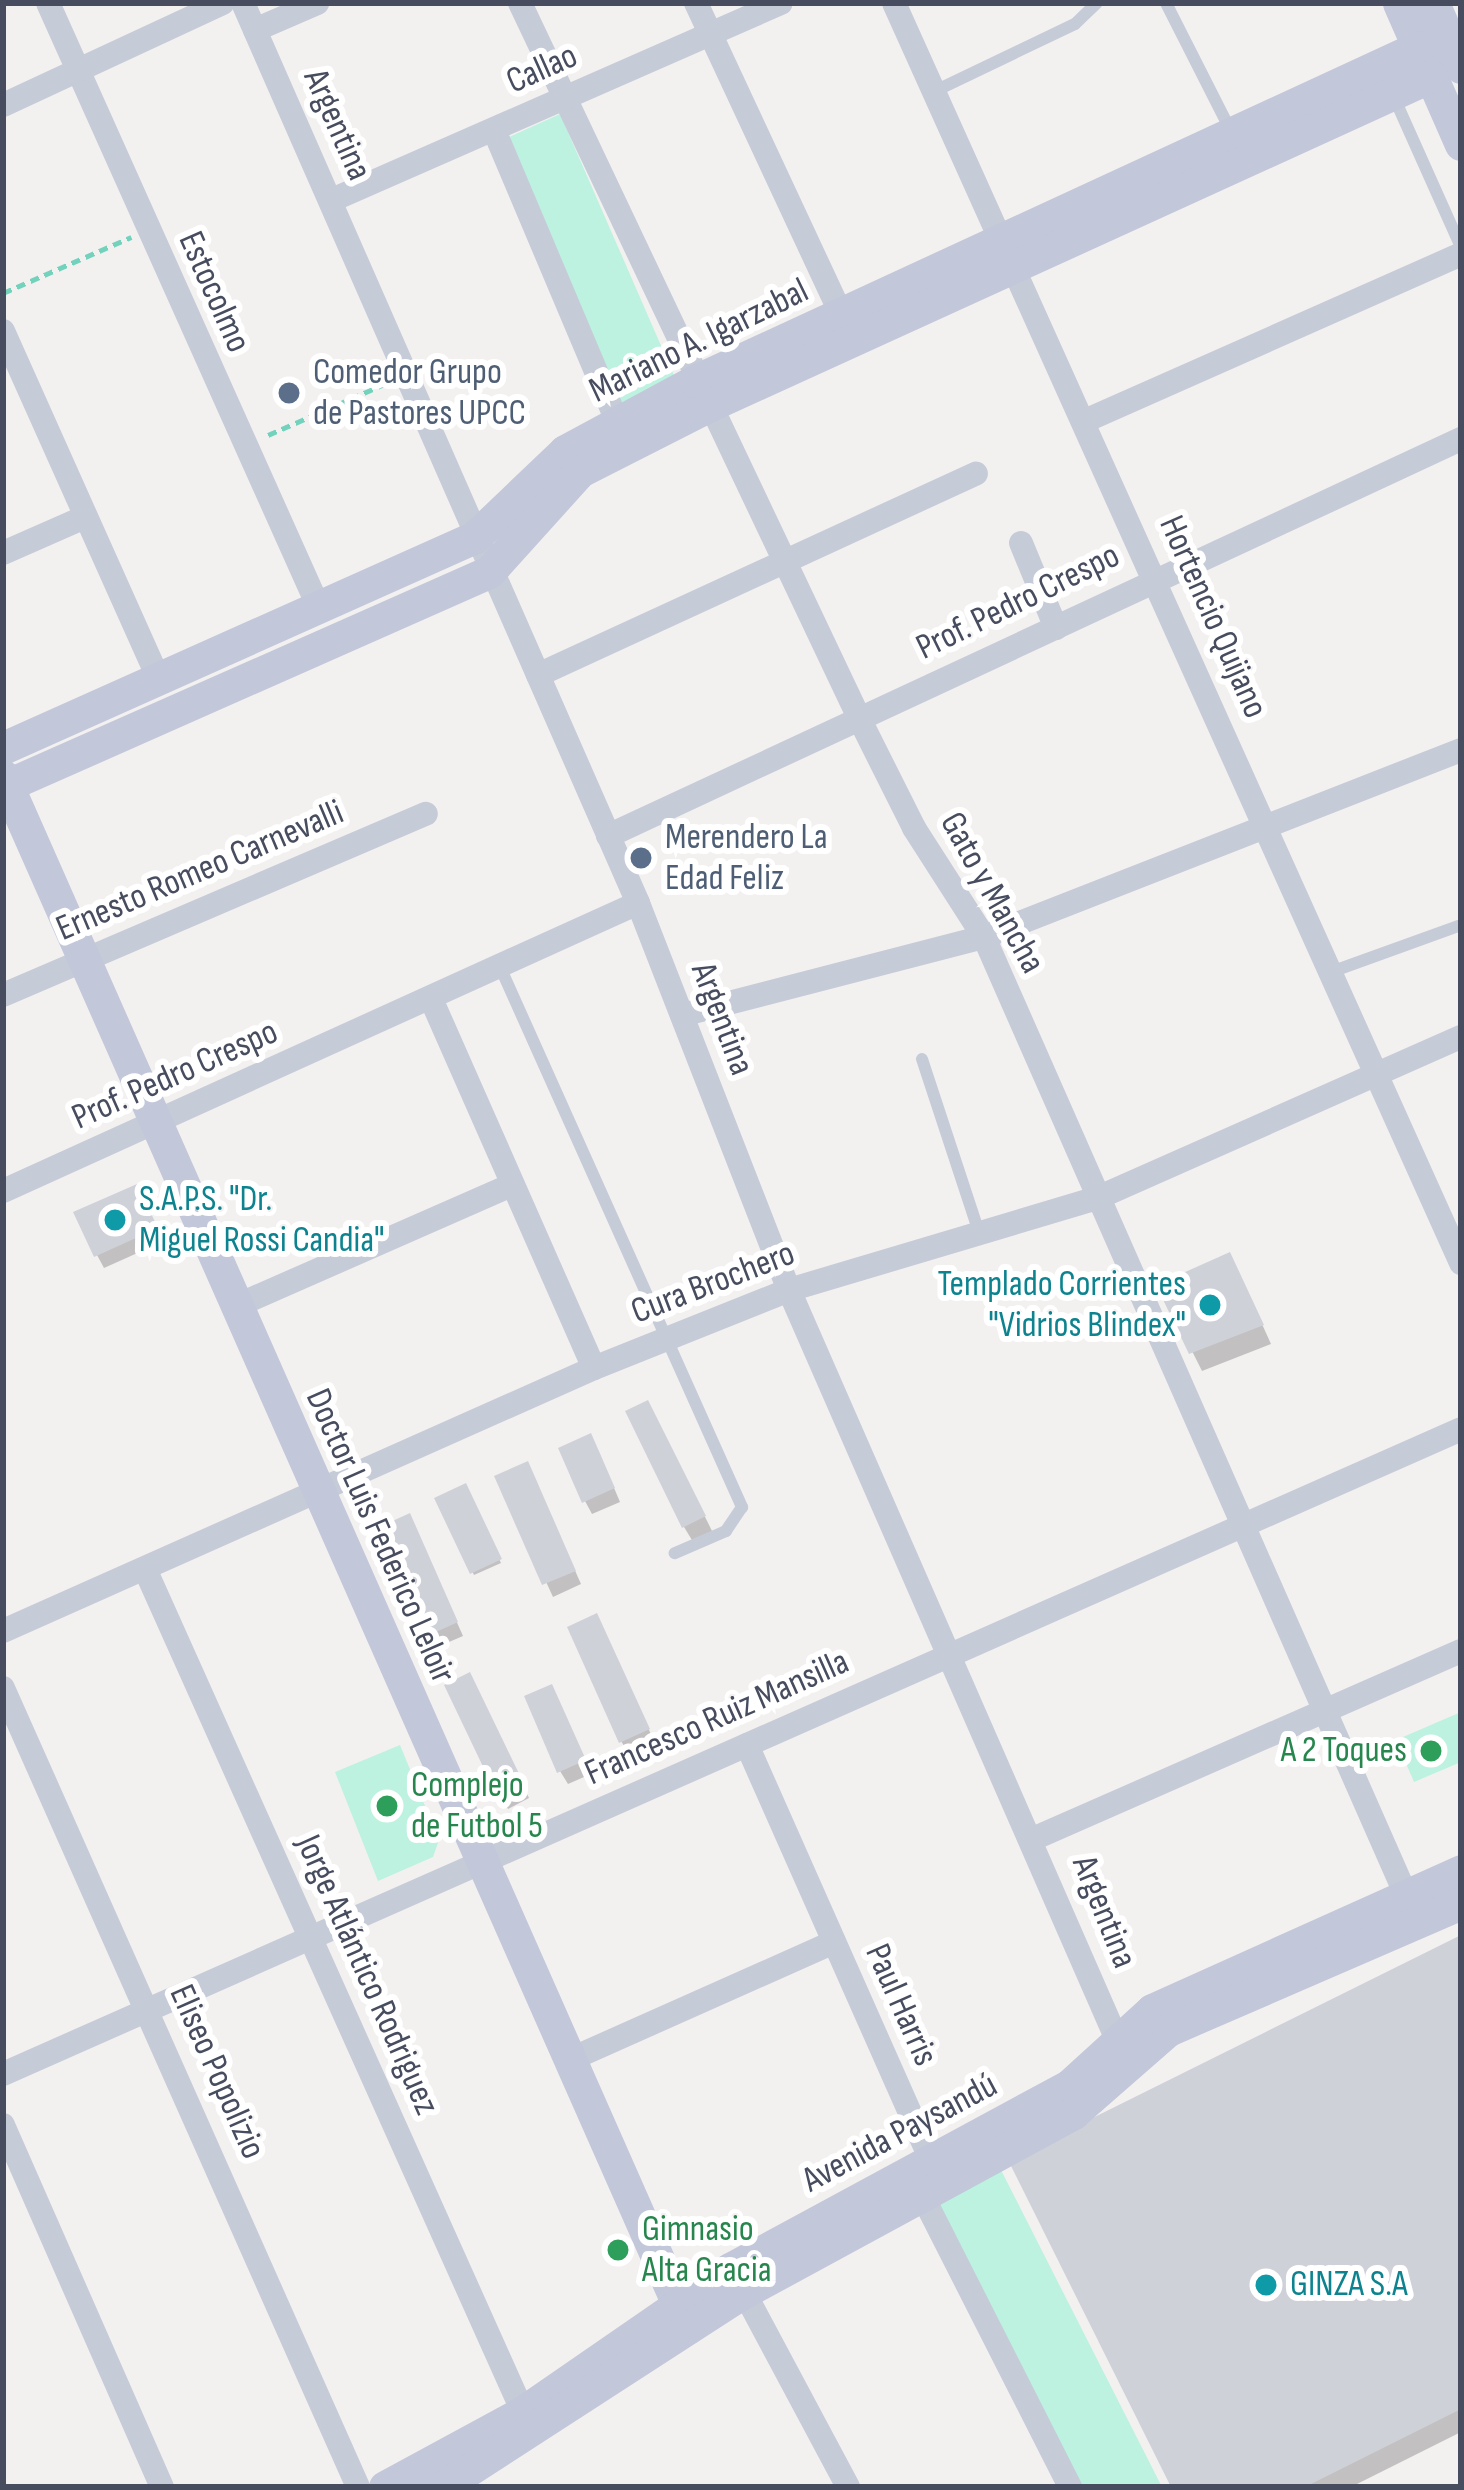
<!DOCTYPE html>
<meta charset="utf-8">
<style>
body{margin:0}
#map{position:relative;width:1464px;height:2490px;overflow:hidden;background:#f3f1f0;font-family:"Sofia Sans Condensed",sans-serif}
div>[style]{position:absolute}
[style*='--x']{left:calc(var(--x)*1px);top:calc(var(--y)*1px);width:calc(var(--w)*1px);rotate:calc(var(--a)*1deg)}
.green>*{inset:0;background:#bcf2df}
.shadow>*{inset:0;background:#0003}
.building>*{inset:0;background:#cfd1d8}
.path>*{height:4.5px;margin-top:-2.25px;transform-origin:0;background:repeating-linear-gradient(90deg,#72d2bc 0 9px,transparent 0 15px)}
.lane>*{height:12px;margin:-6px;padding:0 6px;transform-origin:6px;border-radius:6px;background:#c6cbd8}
.street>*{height:24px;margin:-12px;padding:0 12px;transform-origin:12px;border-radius:12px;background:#c6cbd8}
.secondary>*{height:33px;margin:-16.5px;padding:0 16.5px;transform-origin:16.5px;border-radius:16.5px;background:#c2c7da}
.dots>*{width:33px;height:33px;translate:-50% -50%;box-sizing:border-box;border:6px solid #fff;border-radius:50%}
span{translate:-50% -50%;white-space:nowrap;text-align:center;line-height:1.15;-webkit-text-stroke:12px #fff;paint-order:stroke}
.street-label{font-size:36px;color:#474d5f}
.service-label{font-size:36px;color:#4e5e75}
.left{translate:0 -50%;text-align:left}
.culture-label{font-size:36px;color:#0d838f}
.right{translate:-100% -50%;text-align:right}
.leisure-label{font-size:36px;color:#27864d}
.frame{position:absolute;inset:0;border:6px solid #474d5f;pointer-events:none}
</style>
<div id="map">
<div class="green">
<i style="clip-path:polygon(560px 114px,676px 380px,623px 406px,507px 138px)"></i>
<i style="clip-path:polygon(1461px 1712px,1461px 1762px,1414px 1782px,1396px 1740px)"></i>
<i style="clip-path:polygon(400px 1745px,439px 1840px,433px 1857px,378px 1881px,335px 1772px)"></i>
<i style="clip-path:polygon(1001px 2170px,1162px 2487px,1076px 2487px,935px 2205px)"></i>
</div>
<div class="shadow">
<i style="clip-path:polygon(143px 1200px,162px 1242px,104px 1268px,97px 1255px)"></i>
<i style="clip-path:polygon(1239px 1273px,1271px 1344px,1202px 1371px,1160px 1287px)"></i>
<i style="clip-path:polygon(658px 1422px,714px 1535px,695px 1545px,684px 1527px)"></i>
<i style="clip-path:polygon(598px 1450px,620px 1502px,592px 1514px,585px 1501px)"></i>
<i style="clip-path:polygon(498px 1477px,534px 1478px,581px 1584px,553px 1597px)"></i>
<i style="clip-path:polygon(465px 1487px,501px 1563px,474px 1575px,438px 1499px)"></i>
<i style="clip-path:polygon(416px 1530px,463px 1636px,435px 1648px,428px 1635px)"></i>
<i style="clip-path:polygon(603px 1630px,655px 1743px,629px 1754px,621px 1741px)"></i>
<i style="clip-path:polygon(477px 1689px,529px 1798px,508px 1809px,501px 1796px)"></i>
<i style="clip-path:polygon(558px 1700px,591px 1774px,568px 1784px,560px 1771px)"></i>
<i style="clip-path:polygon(1461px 1938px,1461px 2432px,1351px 2487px,1175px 2487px)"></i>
</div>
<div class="building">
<i style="clip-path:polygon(137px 1184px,158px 1228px,94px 1257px,73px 1212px)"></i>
<i style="clip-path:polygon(1230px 1252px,1264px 1325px,1189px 1354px,1156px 1285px)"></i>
<i style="clip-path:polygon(648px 1400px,706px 1516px,682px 1528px,625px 1411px)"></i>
<i style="clip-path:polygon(591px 1433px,615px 1488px,582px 1503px,558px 1448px)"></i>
<i style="clip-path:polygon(528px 1461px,576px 1571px,542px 1585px,494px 1476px)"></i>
<i style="clip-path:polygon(466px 1483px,502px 1559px,470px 1574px,434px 1498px)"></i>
<i style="clip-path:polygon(410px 1513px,458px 1622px,425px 1637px,377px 1528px)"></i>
<i style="clip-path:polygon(597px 1613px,650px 1729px,619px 1743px,567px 1627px)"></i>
<i style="clip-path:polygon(470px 1672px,524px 1784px,498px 1798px,444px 1685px)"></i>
<i style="clip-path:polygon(552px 1684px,586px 1760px,557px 1773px,524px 1696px)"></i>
<i style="clip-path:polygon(1461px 1935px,1461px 2409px,1305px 2487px,1171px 2487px,1008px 2160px)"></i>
</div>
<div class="path">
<i style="--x:3;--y:293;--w:140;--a:-23.6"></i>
<i style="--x:268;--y:435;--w:127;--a:-23.7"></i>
</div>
<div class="lane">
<i style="--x:1166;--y:3;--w:144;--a:63.1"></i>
<i style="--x:935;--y:91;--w:155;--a:-25.6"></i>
<i style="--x:1075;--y:24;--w:30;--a:-44"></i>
<i style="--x:1393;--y:95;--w:167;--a:65.9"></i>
<i style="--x:501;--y:969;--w:590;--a:65.87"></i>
<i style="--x:742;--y:1507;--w:29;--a:124"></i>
<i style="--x:726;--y:1531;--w:56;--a:156.7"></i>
<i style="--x:1331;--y:972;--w:138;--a:-19.9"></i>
<i style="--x:922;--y:1059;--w:182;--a:71.8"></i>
</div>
<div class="street">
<i style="--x:48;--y:3;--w:663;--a:65.87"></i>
<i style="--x:243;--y:3;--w:983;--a:66.3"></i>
<i style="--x:638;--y:903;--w:415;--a:68.7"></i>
<i style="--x:789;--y:1290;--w:831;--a:66.37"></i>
<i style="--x:520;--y:3;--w:791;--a:64.63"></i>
<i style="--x:859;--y:718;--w:123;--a:63.4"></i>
<i style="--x:914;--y:828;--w:130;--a:57.3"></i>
<i style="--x:984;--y:937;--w:1047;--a:66.23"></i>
<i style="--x:696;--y:3;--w:343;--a:65"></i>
<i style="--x:894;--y:3;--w:1382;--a:65.77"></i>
<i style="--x:255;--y:30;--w:68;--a:-23.5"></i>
<i style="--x:3;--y:105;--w:242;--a:-24.9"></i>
<i style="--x:494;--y:130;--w:319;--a:67.1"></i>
<i style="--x:332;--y:200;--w:490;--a:-23.7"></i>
<i style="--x:3;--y:331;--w:382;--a:65.9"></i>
<i style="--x:1087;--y:420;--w:409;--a:-23.9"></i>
<i style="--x:1021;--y:543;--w:92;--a:67.6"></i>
<i style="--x:3;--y:553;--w:90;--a:-23.7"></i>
<i style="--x:538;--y:675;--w:482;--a:-24.7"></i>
<i style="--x:608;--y:836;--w:941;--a:-24.96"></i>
<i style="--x:3;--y:995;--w:460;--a:-23.2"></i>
<i style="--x:432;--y:1001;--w:401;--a:66.2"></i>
<i style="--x:682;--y:1015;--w:312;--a:-14.5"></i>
<i style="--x:984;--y:937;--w:512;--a:-21.41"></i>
<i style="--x:3;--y:1191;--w:697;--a:-24.4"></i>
<i style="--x:236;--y:1306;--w:301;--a:-23.7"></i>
<i style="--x:145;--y:1569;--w:924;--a:65.85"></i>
<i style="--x:3;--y:1631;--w:647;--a:-23.99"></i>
<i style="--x:594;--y:1368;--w:210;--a:-21.8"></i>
<i style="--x:789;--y:1290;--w:319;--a:-16.6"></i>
<i style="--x:1095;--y:1199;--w:400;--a:-23.9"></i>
<i style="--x:3;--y:1688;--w:874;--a:66.04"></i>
<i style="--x:747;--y:1745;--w:455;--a:66.1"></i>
<i style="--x:931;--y:2161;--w:37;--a:103"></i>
<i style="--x:923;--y:2197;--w:325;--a:63.1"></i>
<i style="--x:1035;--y:1838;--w:465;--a:-23.7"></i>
<i style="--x:569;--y:2060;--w:290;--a:-24"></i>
<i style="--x:3;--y:2074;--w:1594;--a:-23.86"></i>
<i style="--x:3;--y:2125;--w:395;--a:66.3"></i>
<i style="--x:744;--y:2292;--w:221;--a:61.9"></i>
</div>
<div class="secondary">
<i style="--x:1399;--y:3;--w:154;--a:66.3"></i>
<i style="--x:1433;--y:3;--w:70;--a:66.4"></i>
<i style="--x:3;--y:748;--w:517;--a:-24.09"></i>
<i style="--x:475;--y:537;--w:124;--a:-43.7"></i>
<i style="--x:565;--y:451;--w:148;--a:-28.3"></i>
<i style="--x:695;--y:381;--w:797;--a:-24.77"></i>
<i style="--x:3;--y:776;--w:1696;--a:66.17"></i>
<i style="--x:3;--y:787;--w:531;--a:-23.86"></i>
<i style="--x:489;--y:572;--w:136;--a:-48"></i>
<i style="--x:580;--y:471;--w:144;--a:-26.9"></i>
<i style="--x:708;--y:406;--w:795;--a:-24.53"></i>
<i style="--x:385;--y:2487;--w:157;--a:-28.5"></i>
<i style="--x:523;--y:2412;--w:252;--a:-34.6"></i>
<i style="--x:730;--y:2269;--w:387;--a:-28.4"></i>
<i style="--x:1070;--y:2085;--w:111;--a:-42.4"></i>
<i style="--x:1152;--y:2010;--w:339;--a:-24.2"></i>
<i style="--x:442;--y:2487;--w:359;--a:-32.9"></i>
<i style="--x:744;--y:2292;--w:375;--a:-28.5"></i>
<i style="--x:1073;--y:2113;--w:126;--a:-41.1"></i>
<i style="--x:1168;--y:2030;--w:319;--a:-23.4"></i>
</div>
<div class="dots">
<i style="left:289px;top:393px;background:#5c6f8a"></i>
<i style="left:641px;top:858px;background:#5c6f8a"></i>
<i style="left:115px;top:1220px;background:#0f9aa8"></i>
<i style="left:1210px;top:1305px;background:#0f9aa8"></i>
<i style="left:1431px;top:1751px;background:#2e9e5b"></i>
<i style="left:387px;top:1806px;background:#2e9e5b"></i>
<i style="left:618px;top:2250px;background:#2e9e5b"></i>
<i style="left:1266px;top:2285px;background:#0f9aa8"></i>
</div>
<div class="street-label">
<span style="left:542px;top:69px;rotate:-24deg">Callao</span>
<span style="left:337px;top:125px;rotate:66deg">Argentina</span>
<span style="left:214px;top:292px;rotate:66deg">Estocolmo</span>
<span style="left:699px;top:341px;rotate:-26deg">Mariano A. Igarzabal</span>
<span style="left:1018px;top:602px;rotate:-26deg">Prof. Pedro Crespo</span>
<span style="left:1213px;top:617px;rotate:66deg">Hortencio Quijano</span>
<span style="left:200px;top:871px;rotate:-23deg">Ernesto Romeo Carnevalli</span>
<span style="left:992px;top:893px;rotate:61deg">Gato y Mancha</span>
<span style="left:722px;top:1019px;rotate:69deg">Argentina</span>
<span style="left:175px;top:1075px;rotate:-24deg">Prof. Pedro Crespo</span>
<span style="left:713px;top:1283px;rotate:-21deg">Cura Brochero</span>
<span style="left:380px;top:1536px;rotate:66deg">Doctor Luis Federico Leloir</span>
<span style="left:717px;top:1718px;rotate:-24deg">Francesco Ruiz Mansilla</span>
<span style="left:1104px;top:1912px;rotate:68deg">Argentina</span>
<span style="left:367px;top:1975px;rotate:66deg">Jorge Atlántico Rodriguez</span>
<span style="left:901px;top:2005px;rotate:66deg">Paul Harris</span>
<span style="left:217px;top:2072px;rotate:66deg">Eliseo Popolizio</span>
<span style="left:900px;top:2133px;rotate:-28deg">Avenida Paysandú</span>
</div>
<div class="service-label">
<span class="left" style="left:313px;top:393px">Comedor Grupo<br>de Pastores UPCC</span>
<span class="left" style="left:665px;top:858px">Merendero La<br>Edad Feliz</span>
</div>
<div class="culture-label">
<span class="left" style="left:139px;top:1220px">S.A.P.S. "Dr.<br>Miguel Rossi Candia"</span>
<span class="right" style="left:1186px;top:1305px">Templado Corrientes<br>"Vidrios Blindex"</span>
<span class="left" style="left:1290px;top:2285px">GINZA S.A</span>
</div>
<div class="leisure-label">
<span class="right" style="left:1407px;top:1751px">A 2 Toques</span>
<span class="left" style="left:411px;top:1806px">Complejo<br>de Futbol 5</span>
<span class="left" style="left:642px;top:2250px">Gimnasio<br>Alta Gracia</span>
</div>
<div class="frame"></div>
</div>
